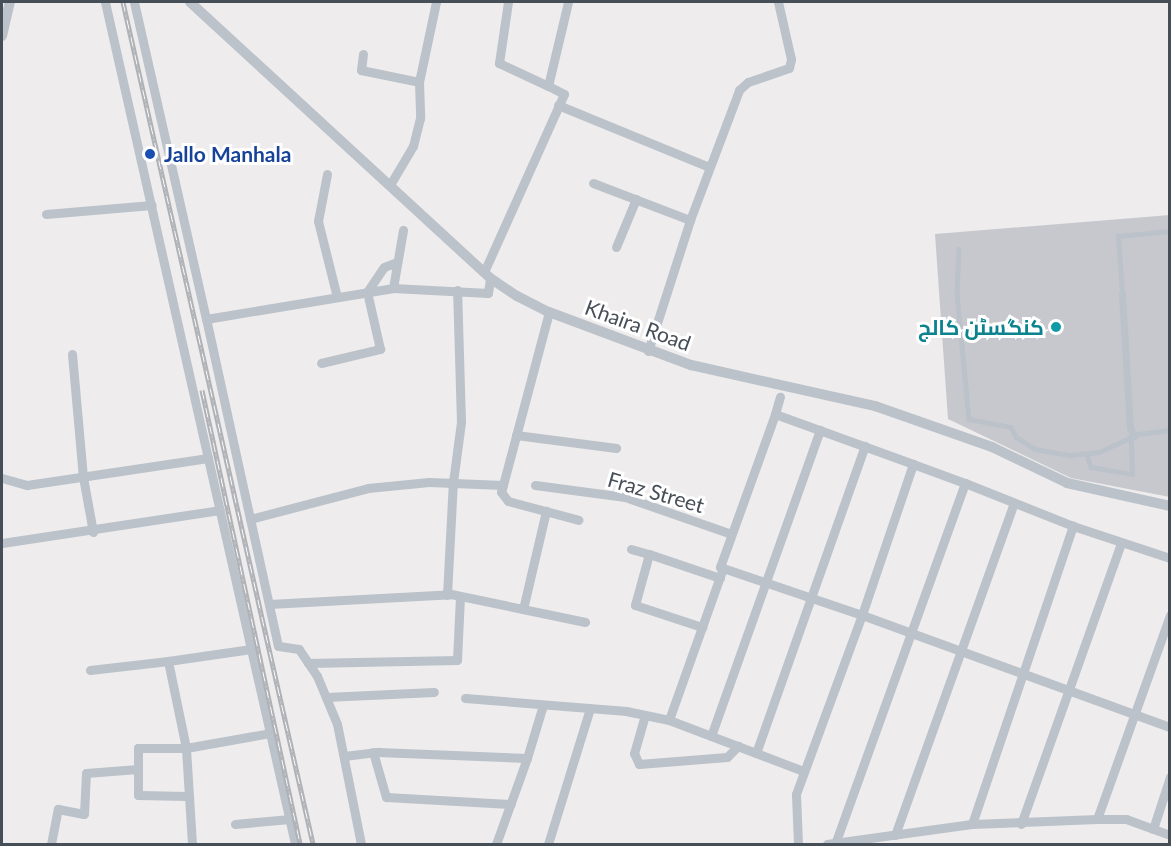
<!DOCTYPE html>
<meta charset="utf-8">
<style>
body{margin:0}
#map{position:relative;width:1171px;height:846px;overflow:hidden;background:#eeecec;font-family:Lato,Cairo,sans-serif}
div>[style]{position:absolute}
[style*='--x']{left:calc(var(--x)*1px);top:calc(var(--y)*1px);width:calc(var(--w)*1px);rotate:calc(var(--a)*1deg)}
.building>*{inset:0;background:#c7c8ce}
.service>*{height:4.5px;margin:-2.25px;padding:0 2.25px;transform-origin:2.25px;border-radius:2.25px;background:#bbc2ca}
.pedestrian>*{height:7px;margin:-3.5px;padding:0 3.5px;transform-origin:3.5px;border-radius:3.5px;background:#bbc2ca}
.minor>*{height:9px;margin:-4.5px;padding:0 4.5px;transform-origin:4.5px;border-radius:4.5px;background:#bbc2ca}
.tertiary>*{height:10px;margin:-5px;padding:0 5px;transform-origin:5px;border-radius:5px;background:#bbc2ca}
.rail>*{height:5px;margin-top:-2.5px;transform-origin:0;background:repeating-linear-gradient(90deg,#fff 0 9px,#aeb1b5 0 18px);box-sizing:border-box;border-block:2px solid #aeb1b5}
.dots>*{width:16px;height:16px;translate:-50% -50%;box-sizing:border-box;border:3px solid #fff;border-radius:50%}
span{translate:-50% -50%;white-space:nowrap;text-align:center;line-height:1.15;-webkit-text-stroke:6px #fff;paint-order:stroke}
.transit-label{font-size:21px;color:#164399;font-weight:700}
.left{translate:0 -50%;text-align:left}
.street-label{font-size:21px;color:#464e57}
.culture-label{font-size:21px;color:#0d838f;font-weight:700}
.right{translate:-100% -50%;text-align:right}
.frame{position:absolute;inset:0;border:3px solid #464e57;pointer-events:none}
</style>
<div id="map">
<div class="building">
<i style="clip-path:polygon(1170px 215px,1170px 497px,1071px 478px,948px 419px,935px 234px)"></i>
</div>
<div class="service">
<i style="--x:959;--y:249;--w:44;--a:92.6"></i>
<i style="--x:957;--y:293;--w:127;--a:84.6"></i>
<i style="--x:969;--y:419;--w:43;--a:10.8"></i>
<i style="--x:1011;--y:427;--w:11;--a:63"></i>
<i style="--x:1016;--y:437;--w:22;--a:32"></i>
<i style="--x:1035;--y:449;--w:36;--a:10"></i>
<i style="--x:1070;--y:455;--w:29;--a:-6"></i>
<i style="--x:1099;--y:452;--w:43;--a:-24.8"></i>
<i style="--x:1138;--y:434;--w:32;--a:-7"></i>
<i style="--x:1122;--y:294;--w:58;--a:-93.9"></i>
<i style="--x:1118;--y:236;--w:52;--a:-5.5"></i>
<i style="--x:1087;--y:455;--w:13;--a:72"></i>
<i style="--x:1091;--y:467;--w:42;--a:9.7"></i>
<i style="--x:1132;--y:474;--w:37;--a:-92"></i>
</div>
<div class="pedestrian">
<i style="--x:1122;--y:294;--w:134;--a:86.6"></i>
<i style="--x:1130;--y:428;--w:9;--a:63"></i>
</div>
<div class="minor">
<i style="--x:105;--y:2;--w:863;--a:77.28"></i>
<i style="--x:134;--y:2;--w:325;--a:77.2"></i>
<i style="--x:508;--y:2;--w:62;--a:98.4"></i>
<i style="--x:499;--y:63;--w:54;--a:25.1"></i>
<i style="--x:363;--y:54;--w:16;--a:97"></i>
<i style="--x:361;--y:70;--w:59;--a:11.7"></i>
<i style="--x:419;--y:82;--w:36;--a:88"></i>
<i style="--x:420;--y:118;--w:29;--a:104"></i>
<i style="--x:413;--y:146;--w:43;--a:120.7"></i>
<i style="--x:419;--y:82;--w:82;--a:-78"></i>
<i style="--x:558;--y:105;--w:163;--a:22.3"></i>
<i style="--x:327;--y:174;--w:48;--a:100.8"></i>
<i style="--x:318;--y:221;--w:78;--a:76"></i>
<i style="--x:593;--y:183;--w:104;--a:20.9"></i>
<i style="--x:46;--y:214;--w:106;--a:-4.9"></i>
<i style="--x:616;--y:247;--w:52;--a:-67.4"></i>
<i style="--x:484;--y:272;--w:195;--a:-65.8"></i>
<i style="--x:564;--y:94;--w:18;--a:-153"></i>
<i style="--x:548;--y:86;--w:86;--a:-76.6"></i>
<i style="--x:393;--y:288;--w:59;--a:-80.2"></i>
<i style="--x:549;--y:312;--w:186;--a:104.9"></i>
<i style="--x:501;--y:492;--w:11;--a:52"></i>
<i style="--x:508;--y:501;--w:73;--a:15"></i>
<i style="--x:648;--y:351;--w:138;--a:-72.2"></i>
<i style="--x:690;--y:220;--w:139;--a:-69.3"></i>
<i style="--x:739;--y:90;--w:12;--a:-42"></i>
<i style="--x:748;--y:82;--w:43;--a:-18.9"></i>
<i style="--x:789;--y:68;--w:9;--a:-77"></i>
<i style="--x:791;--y:59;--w:58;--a:-102.8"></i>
<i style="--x:72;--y:354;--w:123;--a:84.9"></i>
<i style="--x:83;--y:477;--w:56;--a:79.7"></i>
<i style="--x:321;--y:363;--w:61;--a:-13.3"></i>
<i style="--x:380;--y:349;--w:58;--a:-102.8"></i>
<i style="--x:367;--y:292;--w:30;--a:-56"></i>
<i style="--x:384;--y:267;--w:14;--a:-21"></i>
<i style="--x:775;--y:414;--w:18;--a:-74"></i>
<i style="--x:516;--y:435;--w:101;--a:7.4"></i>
<i style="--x:913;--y:464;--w:159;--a:108.7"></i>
<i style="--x:862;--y:615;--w:150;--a:-161.3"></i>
<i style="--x:720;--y:567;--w:163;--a:-70.2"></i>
<i style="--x:775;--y:414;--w:147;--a:19.9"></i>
<i style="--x:913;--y:464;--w:55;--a:20.1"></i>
<i style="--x:965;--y:483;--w:116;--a:21.7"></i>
<i style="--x:1073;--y:526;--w:102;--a:18.3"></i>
<i style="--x:2;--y:478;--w:26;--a:16"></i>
<i style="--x:27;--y:485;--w:183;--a:-8.5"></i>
<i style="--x:535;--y:485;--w:91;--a:7.6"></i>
<i style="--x:625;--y:497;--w:112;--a:19.2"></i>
<i style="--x:250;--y:519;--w:122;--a:-14.7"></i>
<i style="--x:368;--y:488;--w:61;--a:-5.6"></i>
<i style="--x:429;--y:482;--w:74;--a:2.3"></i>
<i style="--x:2;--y:543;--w:220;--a:-8.6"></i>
<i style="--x:631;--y:549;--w:19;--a:16"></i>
<i style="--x:649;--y:554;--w:53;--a:105.4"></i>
<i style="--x:635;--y:605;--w:71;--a:18.2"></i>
<i style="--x:649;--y:554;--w:75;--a:18.7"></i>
<i style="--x:723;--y:568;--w:161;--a:109.6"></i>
<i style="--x:669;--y:720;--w:143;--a:20.8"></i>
<i style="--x:447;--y:595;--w:113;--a:-87"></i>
<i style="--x:453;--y:482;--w:61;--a:-82.4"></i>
<i style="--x:461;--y:422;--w:132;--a:-91.7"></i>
<i style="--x:269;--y:604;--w:182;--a:-3.1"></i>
<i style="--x:451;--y:594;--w:137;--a:11.8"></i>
<i style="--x:523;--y:609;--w:101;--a:-76.8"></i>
<i style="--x:308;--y:663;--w:149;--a:-1.2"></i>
<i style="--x:457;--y:660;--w:64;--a:-87.3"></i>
<i style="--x:90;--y:670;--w:79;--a:-6.6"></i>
<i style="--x:326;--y:697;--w:108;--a:-2.7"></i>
<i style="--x:465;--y:698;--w:162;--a:4.6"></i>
<i style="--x:626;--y:711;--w:44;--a:11.8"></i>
<i style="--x:645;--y:715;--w:40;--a:106"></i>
<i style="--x:634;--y:753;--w:12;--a:66"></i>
<i style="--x:639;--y:764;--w:88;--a:-4.5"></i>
<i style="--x:727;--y:757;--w:16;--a:-45"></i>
<i style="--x:711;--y:736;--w:325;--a:-70.4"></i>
<i style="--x:373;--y:752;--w:47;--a:73.9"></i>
<i style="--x:386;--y:797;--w:125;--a:3.2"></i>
<i style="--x:756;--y:753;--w:326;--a:-70.5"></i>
<i style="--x:344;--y:756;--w:34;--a:-7"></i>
<i style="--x:378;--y:752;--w:149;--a:2.3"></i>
<i style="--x:527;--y:758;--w:91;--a:109.8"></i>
<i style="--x:527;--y:758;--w:55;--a:-73.2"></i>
<i style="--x:187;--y:796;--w:49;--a:-178.8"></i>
<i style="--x:138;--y:795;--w:47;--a:-90"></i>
<i style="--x:138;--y:748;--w:48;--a:0"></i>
<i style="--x:186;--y:748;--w:89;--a:-101.7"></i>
<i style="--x:168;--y:661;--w:84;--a:-8.2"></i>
<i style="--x:1097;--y:819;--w:217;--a:-70.3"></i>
<i style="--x:235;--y:824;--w:55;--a:-5.2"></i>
<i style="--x:972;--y:824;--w:315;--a:-71.3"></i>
<i style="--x:1021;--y:824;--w:298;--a:-70.4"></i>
<i style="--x:1153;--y:829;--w:55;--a:-71.9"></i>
<i style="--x:895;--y:835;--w:353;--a:-70.3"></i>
<i style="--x:51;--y:844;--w:36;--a:-79"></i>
<i style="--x:58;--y:809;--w:26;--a:11"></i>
<i style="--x:84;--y:814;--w:41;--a:-87.2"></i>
<i style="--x:86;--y:773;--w:52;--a:-4.4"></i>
<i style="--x:192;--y:844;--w:96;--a:-93.6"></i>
<i style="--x:186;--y:748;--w:85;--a:-10.1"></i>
<i style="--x:361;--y:844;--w:122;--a:-101.3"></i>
<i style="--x:337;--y:724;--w:52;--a:-112.6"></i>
<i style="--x:317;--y:676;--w:32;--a:-124"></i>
<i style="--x:299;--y:649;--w:21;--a:-172"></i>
<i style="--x:278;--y:646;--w:335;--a:-102.4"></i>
<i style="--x:206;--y:319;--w:190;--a:-9.4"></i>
<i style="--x:393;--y:288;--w:95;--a:3"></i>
<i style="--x:488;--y:293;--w:15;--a:-82"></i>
<i style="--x:548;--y:844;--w:142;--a:-72.8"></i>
<i style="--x:798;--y:844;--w:50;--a:-92.3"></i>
<i style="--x:796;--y:794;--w:191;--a:-69.8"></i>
<i style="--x:862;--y:615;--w:328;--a:20"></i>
<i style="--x:827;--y:844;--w:146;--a:-7.9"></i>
<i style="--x:972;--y:824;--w:125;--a:-2.3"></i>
<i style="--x:1097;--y:819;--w:29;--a:0"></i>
<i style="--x:1126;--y:819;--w:47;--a:20"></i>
<i style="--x:835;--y:844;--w:384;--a:-70.2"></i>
</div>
<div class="tertiary">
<i style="--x:190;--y:2;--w:408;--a:42.6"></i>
<i style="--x:490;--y:278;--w:32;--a:34"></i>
<i style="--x:517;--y:296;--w:36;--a:27"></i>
<i style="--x:549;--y:312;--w:152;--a:20.5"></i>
<i style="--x:691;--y:365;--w:189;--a:12.6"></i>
<i style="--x:875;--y:406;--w:124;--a:19.3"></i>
<i style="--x:992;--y:447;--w:83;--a:25.6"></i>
<i style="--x:1067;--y:483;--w:106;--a:12.6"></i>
<i style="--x:2;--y:36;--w:35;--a:-77"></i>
</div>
<div class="rail">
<i style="--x:123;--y:2;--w:863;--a:77.28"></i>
<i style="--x:202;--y:390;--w:464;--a:77.8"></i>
</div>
<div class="dots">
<i style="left:150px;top:154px;background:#1a4fb4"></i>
<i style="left:1056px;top:327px;background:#0f9aa8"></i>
</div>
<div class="transit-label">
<span class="left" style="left:164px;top:154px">Jallo Manhala</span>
</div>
<div class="street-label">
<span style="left:638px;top:325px;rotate:20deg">Khaira Road</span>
<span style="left:656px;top:492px;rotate:16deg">Fraz Street</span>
</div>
<div class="culture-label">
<span class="right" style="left:1044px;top:327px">کنگسٹن کالج</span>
</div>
<div class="frame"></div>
</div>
